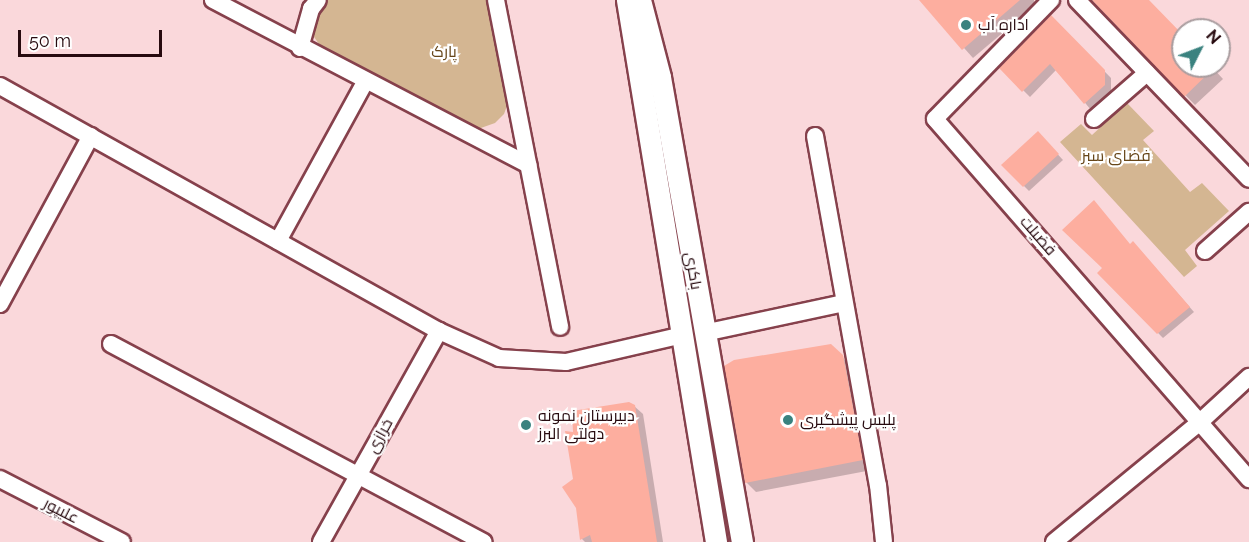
<!DOCTYPE html>
<meta charset="utf-8">
<style>
body{margin:0}
#map{position:relative;width:1249px;height:542px;overflow:hidden;background:#fad8db;font-family:Raleway,Cairo,sans-serif}
div>[style]{position:absolute}
[style*='--x']{left:calc(var(--x)*1px);top:calc(var(--y)*1px);width:calc(var(--w)*1px);rotate:calc(var(--a)*1deg)}
.green>*{inset:0;background:#d4b692}
.shadow>*{inset:0;background:#0003}
.building>*{inset:0;background:#fdae9f}
.roads{filter:drop-shadow(2px 0 #86414c) drop-shadow(-2px 0 #86414c) drop-shadow(0 2px #86414c) drop-shadow(0 -2px #86414c)}
.minor>*{height:16px;margin:-8px;padding:0 8px;transform-origin:8px;border-radius:8px;background:#fff}
.tertiary>*{height:21px;margin:-10.5px;padding:0 10.5px;transform-origin:10.5px;border-radius:10.5px;background:#fff}
.dots>*{width:16px;height:16px;translate:-50% -50%;box-sizing:border-box;border:3px solid #fff;border-radius:50%}
span{translate:-50% -50%;white-space:nowrap;text-align:center;line-height:1.15;-webkit-text-stroke:4.5px #fff;paint-order:stroke}
.poi-label{font-size:16px;color:#270a0f}
.left{translate:0 -50%;text-align:left}
.park-label{font-size:16px;color:#674619}
.street-label{font-size:16px;color:#270a0f}
.north{position:absolute;left:1171px;top:18px;width:60px;height:60px;box-sizing:border-box;background:#fff;border:2px solid #a99d9f;border-radius:50%;rotate:48deg;font-size:16px;font-weight:700;line-height:24px;text-align:center;color:#270a0f}
.north::after{content:'';display:block;margin:auto;width:21px;height:27px;background:#3a827f;clip-path:polygon(50% 0,100% 100%,50% 72%,0 100%)}
.scale{position:absolute;left:18px;top:30px;width:144px;height:27px;box-sizing:border-box;border:3px solid #270a0f;border-top:0;padding-left:8px;font-size:18px;line-height:21px;white-space:nowrap;color:#270a0f;-webkit-text-stroke:4px #fff;paint-order:stroke}
</style>
<div id="map">
<div class="green">
<i style="clip-path:polygon(321px 0,487px 0,508px 103px,504px 114px,495px 123px,478px 129px,321px 47px,312px 34px)"></i>
<i style="clip-path:polygon(1127px 103px,1154px 131px,1143px 140px,1190px 192px,1202px 183px,1229px 211px,1185px 250px,1197px 266px,1184px 277px,1060px 142px,1081px 124px,1092px 135px)"></i>
</div>
<div class="shadow">
<i style="clip-path:polygon(921px 0,1034px 0,1034px 6px,973px 58px)"></i>
<i style="clip-path:polygon(1090px 0,1148px 0,1183px 37px,1183px 66px,1211px 66px,1223px 79px,1195px 105px,1095px 2px)"></i>
<i style="clip-path:polygon(1051px 17px,1111px 78px,1111px 92px,1091px 110px,1057px 69px,1030px 97px,1001px 68px)"></i>
<i style="clip-path:polygon(1038px 133px,1063px 160px,1029px 191px,1003px 165px)"></i>
<i style="clip-path:polygon(1138px 248px,1194px 312px,1163px 338px,1099px 273px)"></i>
<i style="clip-path:polygon(830px 345px,852px 367px,872px 470px,756px 492px,746px 482px)"></i>
<i style="clip-path:polygon(634px 406px,643px 414px,663px 542px,585px 542px,582px 539px,574px 479px,574px 434px)"></i>
</div>
<div class="building">
<i style="clip-path:polygon(919px 0,1020px 0,962px 50px)"></i>
<i style="clip-path:polygon(1092px 0,1149px 0,1183px 35px,1183px 66px,1216px 66px,1184px 97px)"></i>
<i style="clip-path:polygon(1051px 15px,1105px 70px,1105px 85px,1084px 104px,1050px 64px,1022px 92px,999px 68px)"></i>
<i style="clip-path:polygon(1038px 131px,1059px 154px,1023px 187px,1001px 165px)"></i>
<i style="clip-path:polygon(1094px 200px,1130px 244px,1133px 241px,1190px 307px,1157px 334px,1097px 273px,1102px 268px,1062px 230px)"></i>
<i style="clip-path:polygon(831px 344px,843px 355px,863px 460px,745px 483px,724px 366px,734px 360px)"></i>
<i style="clip-path:polygon(629px 402px,635px 405px,657px 542px,592px 542px,590px 535px,580px 540px,576px 508px,562px 487px,573px 479px,565px 431px,573px 432px,572px 411px)"></i>
</div>
<div class="roads">
<div class="minor">
<i style="--x:213;--y:0;--w:356;--a:27.6"></i>
<i style="--x:496;--y:0;--w:333;--a:78.9"></i>
<i style="--x:1051;--y:0;--w:166;--a:134.3"></i>
<i style="--x:935;--y:119;--w:478;--a:48.9"></i>
<i style="--x:1077;--y:0;--w:248;--a:46.1"></i>
<i style="--x:300;--y:48;--w:41;--a:-74.2"></i>
<i style="--x:311;--y:9;--w:11;--a:-52"></i>
<i style="--x:0;--y:86;--w:503;--a:29.17"></i>
<i style="--x:439;--y:331;--w:66;--a:24.2"></i>
<i style="--x:499;--y:358;--w:67;--a:3.4"></i>
<i style="--x:566;--y:362;--w:120;--a:-13"></i>
<i style="--x:1094;--y:119;--w:70;--a:-41"></i>
<i style="--x:815;--y:136;--w:355;--a:79.8"></i>
<i style="--x:878;--y:485;--w:57;--a:84"></i>
<i style="--x:278;--y:241;--w:181;--a:-61.3"></i>
<i style="--x:1205;--y:251;--w:59;--a:-41.6"></i>
<i style="--x:0;--y:304;--w:191;--a:-61.6"></i>
<i style="--x:704;--y:333;--w:143;--a:-12.1"></i>
<i style="--x:111;--y:344;--w:422;--a:28"></i>
<i style="--x:0;--y:479;--w:137;--a:27.3"></i>
<i style="--x:321;--y:542;--w:242;--a:-60.8"></i>
<i style="--x:1054;--y:542;--w:189;--a:-39.4"></i>
<i style="--x:1200;--y:422;--w:67;--a:-42.6"></i>
</div>
<div class="tertiary">
<i style="--x:627;--y:0;--w:549;--a:80.67"></i>
<i style="--x:640;--y:0;--w:80;--a:75.4"></i>
<i style="--x:660;--y:77;--w:472;--a:80"></i>
</div>
</div>
<div class="dots">
<i style="left:966px;top:25px;background:#3a827f"></i>
<i style="left:788px;top:420px;background:#3a827f"></i>
<i style="left:526px;top:425px;background:#3a827f"></i>
</div>
<div class="poi-label">
<span class="left" style="left:978px;top:25px">اداره آب</span>
<span class="left" style="left:538px;top:425px">دبیرستان نمونه<br>دولتی البرز</span>
<span class="left" style="left:800px;top:420px">پلیس پیشگیری</span>
</div>
<div class="park-label">
<span style="left:444px;top:52px">پارک</span>
<span style="left:1116px;top:156px">فضای سبز</span>
</div>
<div class="street-label">
<span style="left:1038px;top:236px;rotate:49deg">فضیلت</span>
<span style="left:693px;top:271px;rotate:80deg">باکری</span>
<span style="left:380px;top:436px;rotate:-61deg">خرازی</span>
<span style="left:61px;top:511px;rotate:27deg">علیپور</span>
</div>
<div class="north">N</div>
<div class="scale">50 m</div>
</div>
